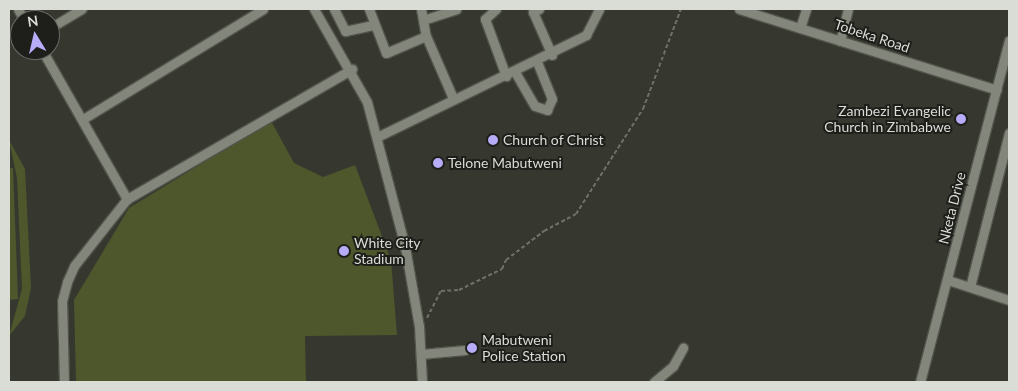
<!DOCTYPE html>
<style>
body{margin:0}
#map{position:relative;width:1018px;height:391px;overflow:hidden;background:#36382f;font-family:Lato,sans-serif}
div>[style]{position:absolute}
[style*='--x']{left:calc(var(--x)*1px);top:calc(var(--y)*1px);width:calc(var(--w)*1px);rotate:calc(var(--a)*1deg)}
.green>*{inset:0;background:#4d572b}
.path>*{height:2px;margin-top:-1px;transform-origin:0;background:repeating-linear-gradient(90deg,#6f7169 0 4px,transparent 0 6.5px)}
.roads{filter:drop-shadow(1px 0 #52544c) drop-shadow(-1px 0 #52544c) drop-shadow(0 1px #52544c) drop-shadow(0 -1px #52544c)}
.minor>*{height:9px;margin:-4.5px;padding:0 4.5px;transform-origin:4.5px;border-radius:4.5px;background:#83867b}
.dots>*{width:14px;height:14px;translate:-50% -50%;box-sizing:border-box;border:2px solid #1e1f1b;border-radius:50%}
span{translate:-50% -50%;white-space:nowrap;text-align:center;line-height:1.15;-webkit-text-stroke:4px #1e1f1b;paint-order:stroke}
.street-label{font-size:14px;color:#dadcd6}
.poi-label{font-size:14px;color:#dadcd6}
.right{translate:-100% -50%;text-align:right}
.left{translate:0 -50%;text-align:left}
.frame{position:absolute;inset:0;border:10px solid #dadcd6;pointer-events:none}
.north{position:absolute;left:10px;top:10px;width:50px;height:50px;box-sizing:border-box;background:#1e1f1b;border:1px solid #696b66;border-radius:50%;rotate:351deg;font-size:14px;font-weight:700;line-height:20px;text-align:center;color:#dadcd6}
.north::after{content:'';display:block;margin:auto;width:18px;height:22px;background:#b6acf8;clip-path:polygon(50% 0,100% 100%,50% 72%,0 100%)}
</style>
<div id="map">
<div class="green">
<i style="clip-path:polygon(271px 121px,294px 163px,323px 177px,355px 165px,391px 260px,397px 335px,305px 336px,306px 382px,76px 382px,74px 300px,129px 208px)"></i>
<i style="clip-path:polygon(9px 140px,25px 169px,31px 288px,25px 316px,9px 336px,22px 289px,17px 178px)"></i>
<i style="clip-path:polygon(9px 168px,13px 168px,18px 299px,9px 300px)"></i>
</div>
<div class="path">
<i style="--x:427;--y:318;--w:30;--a:-63"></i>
<i style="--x:441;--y:291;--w:18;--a:-3"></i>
<i style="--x:459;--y:290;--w:48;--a:-26"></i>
<i style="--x:502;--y:269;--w:10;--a:-66"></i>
<i style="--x:506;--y:260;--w:48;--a:-37.3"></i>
<i style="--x:544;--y:231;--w:36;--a:-28"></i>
<i style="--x:576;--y:214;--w:125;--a:-57.5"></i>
<i style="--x:643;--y:109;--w:107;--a:-69.2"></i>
</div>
<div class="roads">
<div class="minor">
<i style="--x:18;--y:9;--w:13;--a:61"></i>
<i style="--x:314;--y:9;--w:107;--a:60.3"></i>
<i style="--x:367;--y:102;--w:150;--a:75.3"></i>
<i style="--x:405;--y:247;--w:80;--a:80"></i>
<i style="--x:419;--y:326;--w:56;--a:86.9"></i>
<i style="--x:334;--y:9;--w:25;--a:63"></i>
<i style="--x:345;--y:31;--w:30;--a:-12"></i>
<i style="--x:369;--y:9;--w:47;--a:68.9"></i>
<i style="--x:386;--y:53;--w:43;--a:-23"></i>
<i style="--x:421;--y:9;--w:27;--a:80"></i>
<i style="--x:426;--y:36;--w:68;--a:66.5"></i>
<i style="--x:496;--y:9;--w:15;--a:138"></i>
<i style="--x:485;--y:19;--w:61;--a:69.8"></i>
<i style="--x:539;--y:9;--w:7;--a:153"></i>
<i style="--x:533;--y:12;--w:47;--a:66.2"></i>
<i style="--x:739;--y:9;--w:270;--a:17.4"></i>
<i style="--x:423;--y:20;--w:35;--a:-18"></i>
<i style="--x:50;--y:28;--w:37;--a:-31"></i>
<i style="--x:800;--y:28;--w:20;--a:-72"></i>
<i style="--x:840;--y:41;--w:33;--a:-76"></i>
<i style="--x:42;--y:50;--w:172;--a:60.3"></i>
<i style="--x:515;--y:72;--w:39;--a:60"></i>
<i style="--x:535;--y:106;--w:13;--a:18"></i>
<i style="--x:547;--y:110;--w:12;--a:-66"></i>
<i style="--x:552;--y:99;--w:40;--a:-112"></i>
<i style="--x:83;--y:119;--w:211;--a:-31.4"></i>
<i style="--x:377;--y:137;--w:233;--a:-26"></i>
<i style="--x:586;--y:35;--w:29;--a:-63"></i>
<i style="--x:948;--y:280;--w:64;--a:18.2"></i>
<i style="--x:970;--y:287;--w:159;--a:-75.8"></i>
<i style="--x:421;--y:354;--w:44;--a:-5.2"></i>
<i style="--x:64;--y:382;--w:81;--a:-91.4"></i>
<i style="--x:62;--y:301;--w:20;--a:-75"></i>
<i style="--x:67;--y:282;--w:17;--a:-66"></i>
<i style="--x:74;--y:266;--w:85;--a:-51.7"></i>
<i style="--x:127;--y:199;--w:260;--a:-30"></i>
<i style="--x:654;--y:382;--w:25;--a:-40"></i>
<i style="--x:673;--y:366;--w:21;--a:-61"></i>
<i style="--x:920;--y:382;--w:353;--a:-75.4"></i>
</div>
</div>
<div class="dots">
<i style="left:961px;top:119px;background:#b6acf8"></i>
<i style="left:493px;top:140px;background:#b6acf8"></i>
<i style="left:438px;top:163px;background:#b6acf8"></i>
<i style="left:344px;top:251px;background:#b6acf8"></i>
<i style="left:472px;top:348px;background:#b6acf8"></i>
</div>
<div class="street-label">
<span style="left:872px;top:36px;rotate:18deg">Tobeka Road</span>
<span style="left:952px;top:208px;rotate:-76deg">Nketa Drive</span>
</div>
<div class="poi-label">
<span class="right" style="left:951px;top:119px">Zambezi Evangelic<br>Church in Zimbabwe</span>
<span class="left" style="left:503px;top:140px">Church of Christ</span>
<span class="left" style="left:448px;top:163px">Telone Mabutweni</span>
<span class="left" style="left:354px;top:251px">White City<br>Stadium</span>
<span class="left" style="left:482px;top:348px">Mabutweni<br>Police Station</span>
</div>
<div class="frame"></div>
<div class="north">N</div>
</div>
